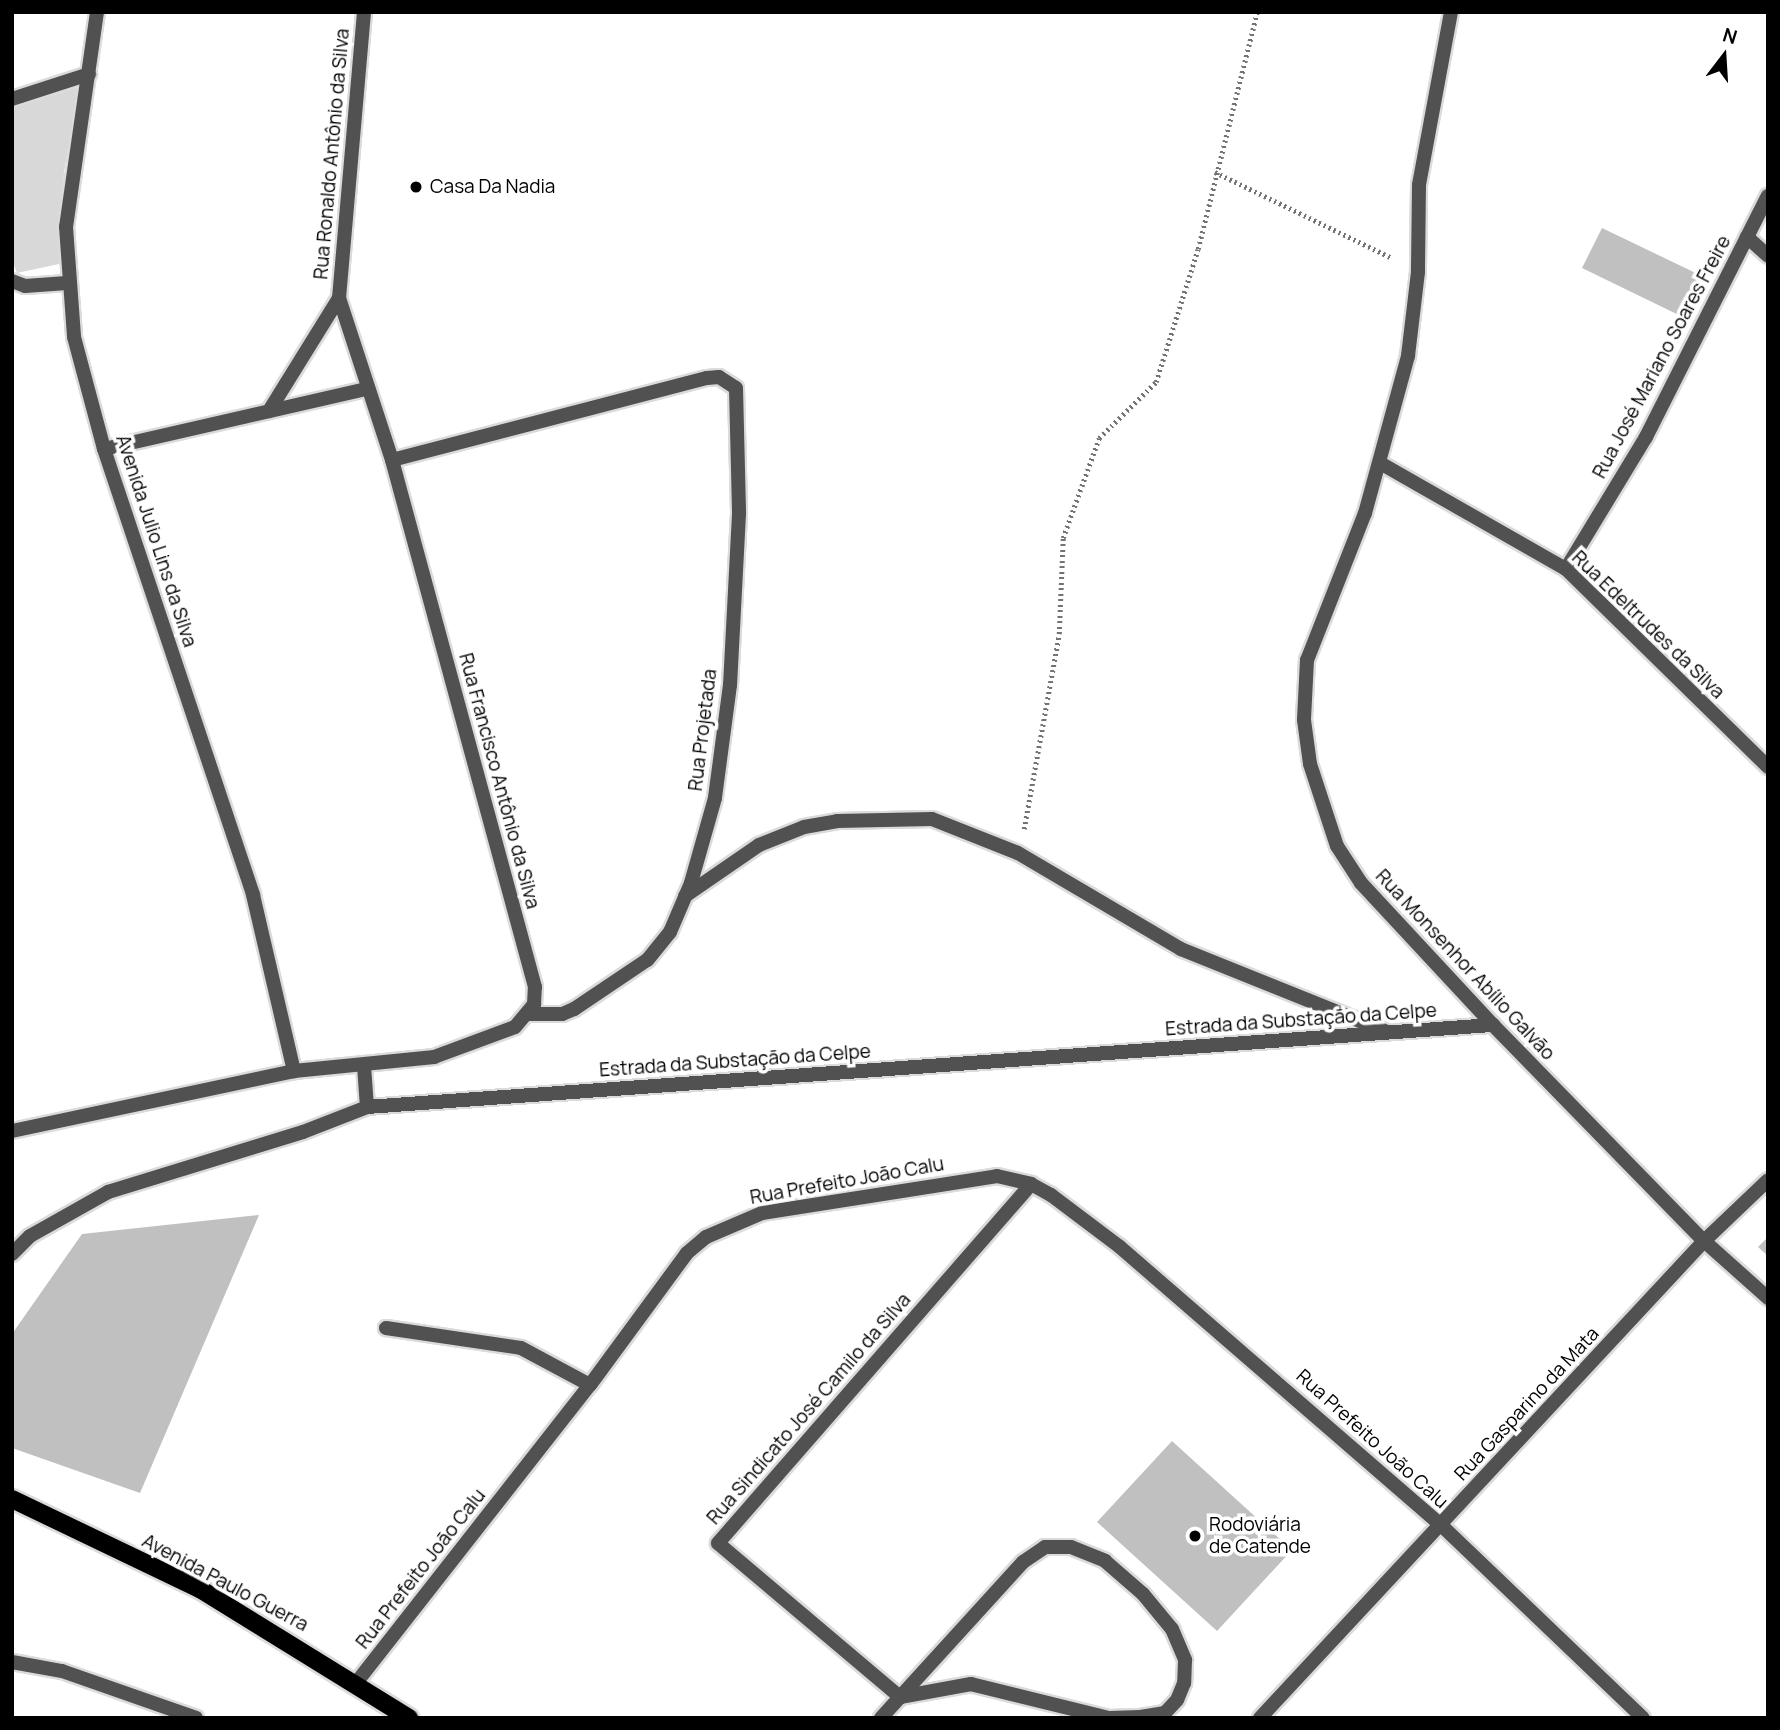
<!DOCTYPE html>
<meta charset="utf-8">
<style>
body{margin:0}
#map{position:relative;width:1780px;height:1730px;overflow:hidden;background:#fff;font-family:Manrope,sans-serif}
div>[style]{position:absolute}
[style*='--x']{left:calc(var(--x)*1px);top:calc(var(--y)*1px);width:calc(var(--w)*1px);rotate:calc(var(--a)*1deg)}
.green>*{inset:0;background:#d8d8d8}
.building>*{inset:0;background:#c0c0c0}
.path>*{height:4.5px;margin-top:-2.25px;transform-origin:0;background:repeating-linear-gradient(90deg,#737373 0 2px,transparent 0 5.5px)}
.roads{filter:drop-shadow(2px 0 #dbdbdb) drop-shadow(-2px 0 #dbdbdb) drop-shadow(0 2px #dbdbdb) drop-shadow(0 -2px #dbdbdb)}
.minor>*{height:14px;margin:-7px;padding:0 7px;transform-origin:7px;border-radius:7px;background:#515151}
.tertiary>*{height:14px;margin:-7px;padding:0 7px;transform-origin:7px;border-radius:7px;background:#515151}
.primary>*{height:18px;margin:-9px;padding:0 9px;transform-origin:9px;border-radius:9px;background:#000}
.dots>*{width:19px;height:19px;translate:-50% -50%;box-sizing:border-box;border:4px solid #fff;border-radius:50%}
span{translate:-50% -50%;white-space:nowrap;text-align:center;line-height:1.15;-webkit-text-stroke:7px #fff;paint-order:stroke}
.street-label{font-size:19px;color:#000}
.poi-label{font-size:19px;color:#000}
.left{translate:0 -50%;text-align:left}
.frame{position:absolute;inset:0;border:14px solid #000;pointer-events:none}
.north{position:absolute;left:1689px;top:21px;width:70px;height:70px;-webkit-text-stroke:5px #fff;paint-order:stroke;rotate:17deg;font-size:19px;font-weight:700;line-height:28px;text-align:center;color:#000}
.north::after{content:'';display:block;margin:auto;width:24px;height:32px;background:#000;clip-path:polygon(50% 0,100% 100%,50% 72%,0 100%)}
</style>
<div id="map">
<div class="green">
<i style="clip-path:polygon(80px 82px,64px 172px,59px 264px,17px 273px,12px 260px,12px 105px)"></i>
</div>
<div class="building">
<i style="clip-path:polygon(1602px 228px,1704px 277px,1689px 320px,1582px 268px)"></i>
<i style="clip-path:polygon(259px 1215px,140px 1493px,12px 1448px,12px 1334px,82px 1234px)"></i>
<i style="clip-path:polygon(1768px 1237px,1768px 1256px,1758px 1247px)"></i>
<i style="clip-path:polygon(1172px 1441px,1292px 1550px,1217px 1631px,1097px 1522px)"></i>
</div>
<div class="path">
<i style="--x:1215;--y:172;--w:197;--a:25.9"></i>
<i style="--x:1024;--y:829;--w:198;--a:-79.8"></i>
<i style="--x:1059;--y:634;--w:96;--a:-87.6"></i>
<i style="--x:1063;--y:538;--w:106;--a:-70.2"></i>
<i style="--x:1099;--y:438;--w:80;--a:-44.5"></i>
<i style="--x:1156;--y:382;--w:139;--a:-72.5"></i>
<i style="--x:1198;--y:249;--w:244;--a:-76"></i>
</div>
<div class="roads">
<div class="minor">
<i style="--x:97;--y:12;--w:217;--a:98.2"></i>
<i style="--x:66;--y:227;--w:110;--a:85.8"></i>
<i style="--x:74;--y:337;--w:116;--a:75"></i>
<i style="--x:104;--y:449;--w:470;--a:71.5"></i>
<i style="--x:253;--y:895;--w:181;--a:76.9"></i>
<i style="--x:1451;--y:12;--w:176;--a:100.5"></i>
<i style="--x:1419;--y:185;--w:87;--a:90.7"></i>
<i style="--x:1418;--y:272;--w:85;--a:96.8"></i>
<i style="--x:1408;--y:356;--w:163;--a:105.3"></i>
<i style="--x:1365;--y:513;--w:158;--a:111.5"></i>
<i style="--x:1307;--y:660;--w:60;--a:92.9"></i>
<i style="--x:1304;--y:720;--w:44;--a:82.2"></i>
<i style="--x:1310;--y:764;--w:86;--a:71.8"></i>
<i style="--x:1337;--y:846;--w:44;--a:57"></i>
<i style="--x:1361;--y:883;--w:194;--a:47.1"></i>
<i style="--x:1493;--y:1025;--w:302;--a:45.7"></i>
<i style="--x:1704;--y:1241;--w:86;--a:41.7"></i>
<i style="--x:12;--y:99;--w:81;--a:-18"></i>
<i style="--x:1747;--y:237;--w:28;--a:42"></i>
<i style="--x:12;--y:281;--w:14;--a:21"></i>
<i style="--x:25;--y:286;--w:42;--a:-4.1"></i>
<i style="--x:269;--y:411;--w:133;--a:-58.2"></i>
<i style="--x:104;--y:449;--w:270;--a:-12.9"></i>
<i style="--x:392;--y:460;--w:325;--a:-14.6"></i>
<i style="--x:707;--y:378;--w:12;--a:-5"></i>
<i style="--x:719;--y:377;--w:20;--a:33"></i>
<i style="--x:736;--y:388;--w:126;--a:88.6"></i>
<i style="--x:739;--y:514;--w:171;--a:93"></i>
<i style="--x:730;--y:685;--w:114;--a:97.6"></i>
<i style="--x:715;--y:798;--w:88;--a:105.8"></i>
<i style="--x:691;--y:883;--w:53;--a:113.2"></i>
<i style="--x:670;--y:932;--w:36;--a:129"></i>
<i style="--x:647;--y:960;--w:88;--a:146.1"></i>
<i style="--x:574;--y:1009;--w:13;--a:157"></i>
<i style="--x:562;--y:1014;--w:33;--a:180"></i>
<i style="--x:1380;--y:463;--w:214;--a:29.7"></i>
<i style="--x:1566;--y:569;--w:283;--a:44.4"></i>
<i style="--x:1566;--y:569;--w:154;--a:-58.8"></i>
<i style="--x:1646;--y:437;--w:270;--a:-63.2"></i>
<i style="--x:685;--y:896;--w:90;--a:-34.6"></i>
<i style="--x:759;--y:845;--w:48;--a:-21.8"></i>
<i style="--x:804;--y:827;--w:34;--a:-10"></i>
<i style="--x:837;--y:821;--w:95;--a:-1.2"></i>
<i style="--x:932;--y:819;--w:92;--a:21.6"></i>
<i style="--x:1018;--y:853;--w:189;--a:30.5"></i>
<i style="--x:1181;--y:949;--w:220;--a:21.9"></i>
<i style="--x:364;--y:1066;--w:41;--a:85.8"></i>
<i style="--x:12;--y:1131;--w:288;--a:-12"></i>
<i style="--x:294;--y:1071;--w:141;--a:-5.7"></i>
<i style="--x:434;--y:1057;--w:86;--a:-20.3"></i>
<i style="--x:515;--y:1027;--w:30;--a:-50"></i>
<i style="--x:534;--y:1004;--w:17;--a:-87"></i>
<i style="--x:535;--y:987;--w:546;--a:-105.18"></i>
<i style="--x:392;--y:460;--w:170;--a:-108.1"></i>
<i style="--x:339;--y:298;--w:287;--a:-85"></i>
<i style="--x:12;--y:1254;--w:25;--a:-45"></i>
<i style="--x:30;--y:1236;--w:90;--a:-29.4"></i>
<i style="--x:108;--y:1192;--w:204;--a:-17.1"></i>
<i style="--x:303;--y:1132;--w:69;--a:-21.3"></i>
<i style="--x:367;--y:1107;--w:1129;--a:-4.17"></i>
<i style="--x:386;--y:1328;--w:136;--a:8.4"></i>
<i style="--x:521;--y:1348;--w:78;--a:28.2"></i>
<i style="--x:356;--y:1683;--w:379;--a:-51.9"></i>
<i style="--x:590;--y:1385;--w:164;--a:-53.7"></i>
<i style="--x:687;--y:1253;--w:25;--a:-40"></i>
<i style="--x:706;--y:1237;--w:61;--a:-23.2"></i>
<i style="--x:762;--y:1213;--w:238;--a:-8.9"></i>
<i style="--x:997;--y:1176;--w:35;--a:13"></i>
<i style="--x:1031;--y:1184;--w:23;--a:29"></i>
<i style="--x:1051;--y:1195;--w:86;--a:37"></i>
<i style="--x:1120;--y:1247;--w:425;--a:40.9"></i>
<i style="--x:1441;--y:1525;--w:279;--a:43.7"></i>
<i style="--x:900;--y:1697;--w:238;--a:-139.8"></i>
<i style="--x:718;--y:1543;--w:476;--a:-48.9"></i>
<i style="--x:881;--y:1718;--w:211;--a:-47.7"></i>
<i style="--x:1023;--y:1562;--w:27;--a:-34"></i>
<i style="--x:1045;--y:1547;--w:26;--a:0"></i>
<i style="--x:1071;--y:1547;--w:37;--a:22"></i>
<i style="--x:1105;--y:1561;--w:50;--a:41"></i>
<i style="--x:1143;--y:1594;--w:45;--a:50.4"></i>
<i style="--x:1172;--y:1629;--w:34;--a:67"></i>
<i style="--x:1185;--y:1660;--w:23;--a:92"></i>
<i style="--x:1184;--y:1683;--w:18;--a:112"></i>
<i style="--x:1177;--y:1700;--w:18;--a:133"></i>
<i style="--x:1165;--y:1713;--w:25;--a:171"></i>
<i style="--x:1140;--y:1717;--w:31;--a:178"></i>
<i style="--x:1109;--y:1718;--w:142;--a:-166.2"></i>
<i style="--x:971;--y:1684;--w:72;--a:169.6"></i>
<i style="--x:1260;--y:1718;--w:652;--a:-47.05"></i>
<i style="--x:1704;--y:1241;--w:88;--a:-43.6"></i>
</div>
<div class="tertiary">
<i style="--x:12;--y:1662;--w:51;--a:10.2"></i>
<i style="--x:62;--y:1671;--w:142;--a:19.3"></i>
</div>
<div class="primary">
<i style="--x:12;--y:1499;--w:208;--a:25.6"></i>
<i style="--x:200;--y:1589;--w:246;--a:31.7"></i>
</div>
</div>
<div class="dots">
<i style="left:416px;top:187px;background:#000"></i>
<i style="left:1195px;top:1536px;background:#000"></i>
</div>
<div class="street-label">
<span style="left:332px;top:154px;rotate:-85deg">Rua Ronaldo Antônio da Silva</span>
<span style="left:1662px;top:357px;rotate:-62deg">Rua José Mariano Soares Freire</span>
<span style="left:156px;top:541px;rotate:72deg">Avenida Julio Lins da Silva</span>
<span style="left:1648px;top:625px;rotate:44deg">Rua Edeltrudes da Silva</span>
<span style="left:703px;top:730px;rotate:-83deg">Rua Projetada</span>
<span style="left:499px;top:781px;rotate:75deg">Rua Francisco Antônio da Silva</span>
<span style="left:1465px;top:965px;rotate:47deg">Rua Monsenhor Abílio Galvão</span>
<span style="left:1301px;top:1020px;rotate:-4deg">Estrada da Substação da Celpe</span>
<span style="left:735px;top:1061px;rotate:-4deg">Estrada da Substação da Celpe</span>
<span style="left:847px;top:1181px;rotate:-10deg">Rua Prefeito João Calu</span>
<span style="left:1527px;top:1404px;rotate:-47deg">Rua Gasparino da Mata</span>
<span style="left:809px;top:1409px;rotate:-49deg">Rua Sindicato José Camilo da Silva</span>
<span style="left:1372px;top:1439px;rotate:42deg">Rua Prefeito João Calu</span>
<span style="left:421px;top:1569px;rotate:-52deg">Rua Prefeito João Calu</span>
<span style="left:225px;top:1583px;rotate:28deg">Avenida Paulo Guerra</span>
</div>
<div class="poi-label">
<span class="left" style="left:430px;top:187px">Casa Da Nadia</span>
<span class="left" style="left:1209px;top:1536px">Rodoviária<br>de Catende</span>
</div>
<div class="frame"></div>
<div class="north">N</div>
</div>
